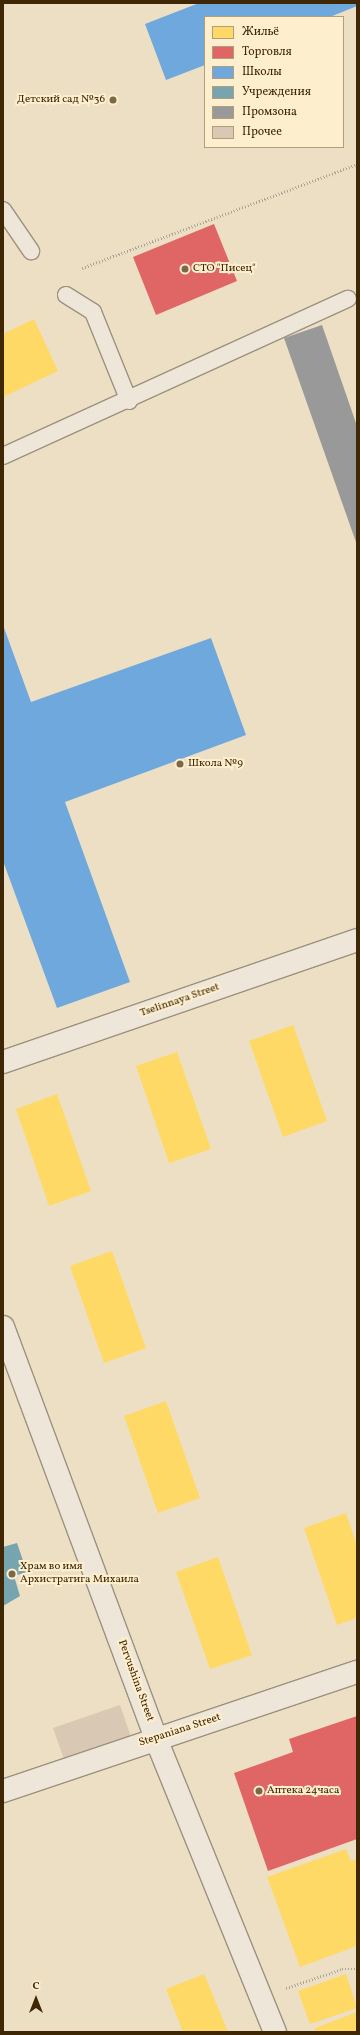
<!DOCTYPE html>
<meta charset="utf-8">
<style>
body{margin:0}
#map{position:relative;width:360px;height:2035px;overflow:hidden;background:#ecdfc4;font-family:Vollkorn,serif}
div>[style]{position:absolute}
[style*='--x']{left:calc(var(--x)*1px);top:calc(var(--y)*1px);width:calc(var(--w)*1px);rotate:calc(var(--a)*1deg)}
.homes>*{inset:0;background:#ffd966}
.shops>*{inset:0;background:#e06666}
.schools>*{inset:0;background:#6fa8dc}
.public>*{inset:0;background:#76a5af}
.industry>*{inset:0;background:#999}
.building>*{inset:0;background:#d9c8b4}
.path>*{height:2.5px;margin-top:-1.25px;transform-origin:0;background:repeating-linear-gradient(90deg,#aba496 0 1px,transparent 0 3px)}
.roads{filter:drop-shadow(1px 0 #9c917e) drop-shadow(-1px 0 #9c917e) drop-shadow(0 1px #9c917e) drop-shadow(0 -1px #9c917e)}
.service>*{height:16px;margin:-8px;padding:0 8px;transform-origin:8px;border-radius:8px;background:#eee7d9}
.minor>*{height:22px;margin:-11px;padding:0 11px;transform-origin:11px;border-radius:11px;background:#eee7d9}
.dots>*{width:11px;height:11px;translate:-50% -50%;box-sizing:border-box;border:2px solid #fdeece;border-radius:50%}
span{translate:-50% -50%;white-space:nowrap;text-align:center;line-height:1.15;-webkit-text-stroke:4px #fdeece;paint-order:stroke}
.poi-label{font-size:11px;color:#3f2604}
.right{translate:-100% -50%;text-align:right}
.left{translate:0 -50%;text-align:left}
.street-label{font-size:11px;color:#3f2604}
.frame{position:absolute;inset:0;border:4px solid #3f2604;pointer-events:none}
.legend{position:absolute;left:204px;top:16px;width:140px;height:132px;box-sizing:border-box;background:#fdeece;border:1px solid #b19e7d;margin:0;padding:5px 7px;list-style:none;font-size:12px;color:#3f2604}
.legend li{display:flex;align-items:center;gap:8px;height:20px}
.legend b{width:20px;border:1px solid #b19e7d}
.north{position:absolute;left:16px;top:1979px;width:40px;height:40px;-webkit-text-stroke:3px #fdeece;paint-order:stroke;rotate:0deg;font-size:11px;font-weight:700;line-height:16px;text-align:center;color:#3f2604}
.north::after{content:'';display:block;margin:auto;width:14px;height:18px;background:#3f2604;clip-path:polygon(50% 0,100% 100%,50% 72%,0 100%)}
</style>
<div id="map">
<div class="homes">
<i style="clip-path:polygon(34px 319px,58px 371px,3px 397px,3px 334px)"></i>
<i style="clip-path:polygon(293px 1025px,327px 1121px,283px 1137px,249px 1041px)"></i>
<i style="clip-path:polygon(177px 1052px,211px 1149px,169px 1163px,136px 1066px)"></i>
<i style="clip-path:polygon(57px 1094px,91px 1191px,49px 1206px,16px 1109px)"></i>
<i style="clip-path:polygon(112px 1251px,146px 1348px,104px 1363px,70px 1266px)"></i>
<i style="clip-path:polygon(166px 1401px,200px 1498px,158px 1513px,124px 1416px)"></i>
<i style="clip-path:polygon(346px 1513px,357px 1546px,357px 1618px,337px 1625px,304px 1528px)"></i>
<i style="clip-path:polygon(218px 1557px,252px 1655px,210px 1669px,176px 1572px)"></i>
<i style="clip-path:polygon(346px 1849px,351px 1861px,357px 1859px,357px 1946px,300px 1967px,267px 1877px)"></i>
<i style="clip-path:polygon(204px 1974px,228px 2032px,183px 2032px,166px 1989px)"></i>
<i style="clip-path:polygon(346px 1974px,357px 2008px,310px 2024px,298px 1991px)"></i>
<i style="clip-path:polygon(357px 2012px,357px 2032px,316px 2032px,315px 2028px)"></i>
</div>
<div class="shops">
<i style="clip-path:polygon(214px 224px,237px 281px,156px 315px,133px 257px)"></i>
<i style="clip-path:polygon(357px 1716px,357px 1839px,268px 1871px,234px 1773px,293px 1752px,289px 1739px)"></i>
</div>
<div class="schools">
<i style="clip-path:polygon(199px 3px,357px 3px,357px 6px,330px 17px,205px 17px,205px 65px,166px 80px,145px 24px)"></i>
<i style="clip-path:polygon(3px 625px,31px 702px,211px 638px,246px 735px,65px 802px,130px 982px,57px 1008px,3px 861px)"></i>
</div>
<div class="public">
<i style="clip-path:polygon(17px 1543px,27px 1572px,14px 1576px,20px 1596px,3px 1606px,3px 1547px)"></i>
</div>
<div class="industry">
<i style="clip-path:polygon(322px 325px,357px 426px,357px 545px,284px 338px)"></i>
</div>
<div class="building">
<i style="clip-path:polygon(120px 1705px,131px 1737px,64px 1759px,53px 1728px)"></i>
</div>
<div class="path">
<i style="--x:82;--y:268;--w:294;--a:-20.7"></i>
<i style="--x:286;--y:1988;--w:59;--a:-18.7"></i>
<i style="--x:342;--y:1969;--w:15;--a:0"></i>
</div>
<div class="roads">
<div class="service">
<i style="--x:3;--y:210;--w:50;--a:55.7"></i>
<i style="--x:66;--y:295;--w:32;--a:32"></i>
<i style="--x:93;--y:312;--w:96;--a:68"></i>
<i style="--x:3;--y:456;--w:379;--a:-24.5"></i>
</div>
<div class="minor">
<i style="--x:3;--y:1062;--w:374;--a:-19"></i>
<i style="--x:3;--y:1327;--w:439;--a:69.6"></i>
<i style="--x:156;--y:1739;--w:316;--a:67.9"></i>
<i style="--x:3;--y:1791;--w:373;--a:-18.6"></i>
</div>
</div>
<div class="dots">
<i style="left:113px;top:100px;background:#7c6747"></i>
<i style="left:185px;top:269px;background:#7c6747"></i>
<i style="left:180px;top:764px;background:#7c6747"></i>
<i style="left:12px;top:1574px;background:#7c6747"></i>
<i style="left:259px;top:1791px;background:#7c6747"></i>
</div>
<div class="poi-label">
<span class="right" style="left:105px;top:100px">Детский сад №36</span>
<span class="left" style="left:193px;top:269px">СТО "Писец"</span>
<span class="left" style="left:188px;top:764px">Школа №9</span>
<span class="left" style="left:20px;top:1574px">Храм во имя<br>Архистратига Михаила</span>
<span class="left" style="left:267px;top:1791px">Аптека 24часа</span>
</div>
<div class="street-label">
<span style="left:180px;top:1001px;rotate:-19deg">Tselinnaya Street</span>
<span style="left:135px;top:1681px;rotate:70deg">Pervushina Street</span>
<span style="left:180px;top:1731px;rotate:-18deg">Stepaniana Street</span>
</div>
<div class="frame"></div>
<ul class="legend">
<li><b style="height:11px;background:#ffd966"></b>Жильё</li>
<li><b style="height:11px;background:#e06666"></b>Торговля</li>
<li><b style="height:11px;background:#6fa8dc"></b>Школы</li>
<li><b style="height:11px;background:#76a5af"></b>Учреждения</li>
<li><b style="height:11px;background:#999"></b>Промзона</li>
<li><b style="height:11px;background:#d9c8b4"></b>Прочее</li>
</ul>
<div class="north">С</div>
</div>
